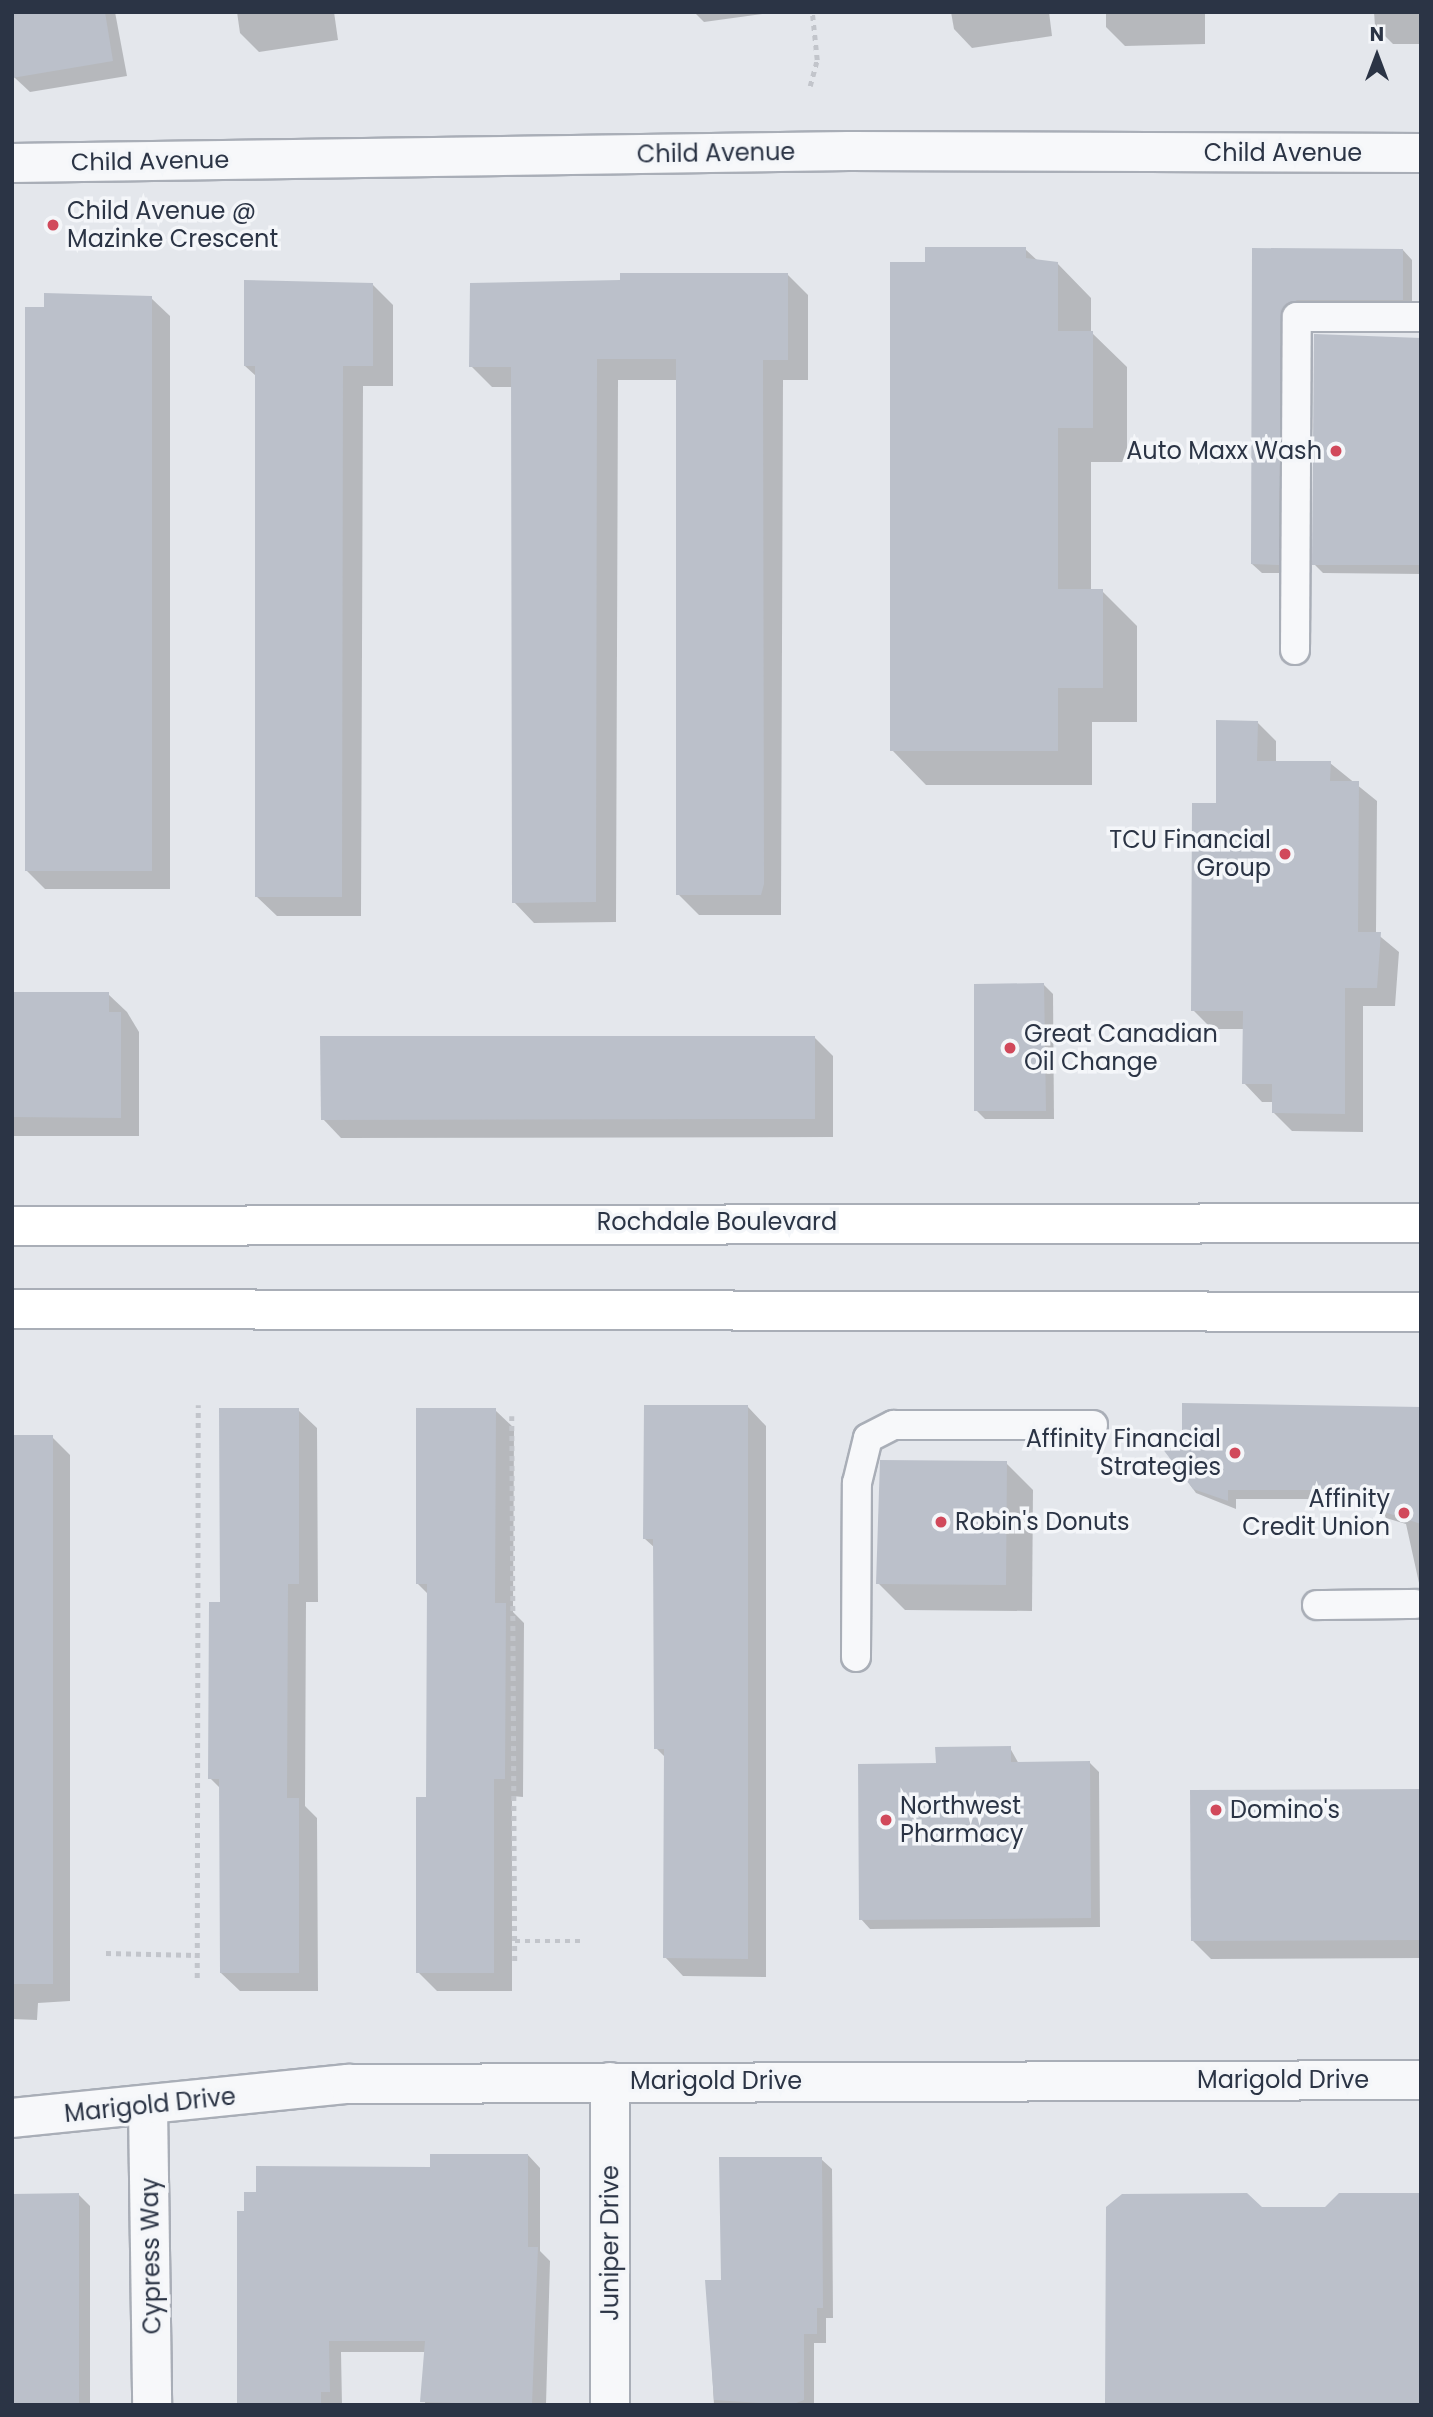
<!DOCTYPE html>
<style>
body{margin:0}
#map{position:relative;width:1433px;height:2417px;overflow:hidden;background:#e4e7ec;font-family:Poppins,sans-serif}
div>[style]{position:absolute}
[style*='--x']{left:calc(var(--x)*1px);top:calc(var(--y)*1px);width:calc(var(--w)*1px);rotate:calc(var(--a)*1deg)}
.shadow>*{inset:0;background:#0003}
.building>*{inset:0;background:#bbc0ca}
.path>*{height:4.5px;margin-top:-2.25px;transform-origin:0;background:repeating-linear-gradient(90deg,#c2c5cb 0 5px,transparent 0 10px)}
.roads{filter:drop-shadow(2px 0 #a9aeb7) drop-shadow(-2px 0 #a9aeb7) drop-shadow(0 2px #a9aeb7) drop-shadow(0 -2px #a9aeb7)}
.lane>*{height:28px;margin:-14px;padding:0 14px;transform-origin:14px;border-radius:14px;background:#f7f8fa}
.street>*{height:38px;margin:-19px;padding:0 19px;transform-origin:19px;border-radius:19px;background:#f7f8fa}
.secondary>*{height:38px;margin:-19px;padding:0 19px;transform-origin:19px;border-radius:19px;background:#fff}
.dots>*{width:19px;height:19px;translate:-50% -50%;box-sizing:border-box;border:4px solid #f4f6f9;border-radius:50%}
span{translate:-50% -50%;white-space:nowrap;text-align:center;line-height:1.15;-webkit-text-stroke:7px #f4f6f9;paint-order:stroke}
.street-label{font-size:24px;color:#2b3445}
.poi-label{font-size:24px;color:#2b3445}
.left{translate:0 -50%;text-align:left}
.right{translate:-100% -50%;text-align:right}
.frame{position:absolute;inset:0;border:14px solid #2b3445;pointer-events:none}
.north{position:absolute;left:1342px;top:21px;width:70px;height:70px;-webkit-text-stroke:5px #f4f6f9;paint-order:stroke;rotate:0deg;font-size:19px;font-weight:700;line-height:28px;text-align:center;color:#2b3445}
.north::after{content:'';display:block;margin:auto;width:24px;height:32px;background:#2b3445;clip-path:polygon(50% 0,100% 100%,50% 72%,0 100%)}
</style>
<div id="map">
<div class="shadow">
<i style="clip-path:polygon(12px 12px,115px 12px,127px 76px,30px 92px,14px 77px)"></i>
<i style="clip-path:polygon(237px 12px,334px 12px,338px 40px,259px 52px,240px 33px)"></i>
<i style="clip-path:polygon(694px 12px,777px 12px,704px 22px)"></i>
<i style="clip-path:polygon(951px 12px,1049px 12px,1052px 36px,972px 48px,954px 29px)"></i>
<i style="clip-path:polygon(1106px 12px,1205px 12px,1205px 44px,1125px 46px,1106px 27px)"></i>
<i style="clip-path:polygon(1374px 12px,1421px 12px,1421px 44px,1393px 44px,1375px 26px)"></i>
<i style="clip-path:polygon(1025px 249px,1038px 261px,1057px 263px,1091px 298px,1091px 332px,1127px 367px,1127px 462px,1091px 462px,1091px 591px,1102px 591px,1137px 626px,1137px 722px,1092px 722px,1092px 785px,926px 785px,892px 750px,926px 263px)"></i>
<i style="clip-path:polygon(1254px 250px,1403px 250px,1412px 260px,1412px 309px,1307px 309px,1287px 573px,1262px 573px,1252px 564px)"></i>
<i style="clip-path:polygon(787px 274px,808px 295px,808px 380px,783px 380px,781px 915px,699px 915px,678px 894px,677px 380px,618px 380px,616px 922px,534px 923px,514px 902px,513px 387px,492px 387px,471px 366px,621px 281px)"></i>
<i style="clip-path:polygon(373px 285px,393px 305px,393px 386px,363px 386px,361px 916px,277px 916px,256px 896px,256px 376px,245px 366px)"></i>
<i style="clip-path:polygon(151px 298px,170px 316px,170px 889px,45px 889px,26px 870px)"></i>
<i style="clip-path:polygon(1421px 339px,1421px 574px,1323px 573px,1314px 564px)"></i>
<i style="clip-path:polygon(1257px 722px,1276px 741px,1276px 763px,1330px 763px,1377px 801px,1376px 933px,1399px 952px,1395px 1006px,1363px 1006px,1363px 1132px,1292px 1131px,1273px 1112px,1273px 1102px,1262px 1102px,1244px 1083px,1244px 1029px,1212px 1029px,1193px 1010px,1217px 805px)"></i>
<i style="clip-path:polygon(1044px 985px,1053px 994px,1054px 1119px,985px 1119px,976px 1110px)"></i>
<i style="clip-path:polygon(12px 993px,108px 994px,127px 1012px,139px 1032px,139px 1136px,12px 1136px)"></i>
<i style="clip-path:polygon(814px 1037px,833px 1056px,833px 1137px,341px 1138px,323px 1119px)"></i>
<i style="clip-path:polygon(748px 1407px,766px 1426px,766px 1977px,683px 1976px,665px 1957px,666px 1758px,656px 1748px,655px 1548px,645px 1539px)"></i>
<i style="clip-path:polygon(298px 1410px,317px 1428px,318px 1602px,306px 1602px,305px 1806px,317px 1818px,318px 1991px,240px 1991px,221px 1973px,221px 1789px,210px 1778px,222px 1604px)"></i>
<i style="clip-path:polygon(495px 1410px,514px 1428px,513px 1612px,524px 1623px,523px 1797px,512px 1796px,512px 1991px,437px 1991px,418px 1972px,428px 1798px,429px 1595px,417px 1583px)"></i>
<i style="clip-path:polygon(1421px 1410px,1421px 1592px,1406px 1524px,1386px 1518px,1377px 1499px,1236px 1499px,1236px 1509px,1196px 1493px,1165px 1450px)"></i>
<i style="clip-path:polygon(12px 1437px,52px 1437px,70px 1455px,70px 2001px,38px 2003px,37px 2020px,12px 2019px)"></i>
<i style="clip-path:polygon(1006px 1463px,1033px 1490px,1032px 1611px,905px 1610px,878px 1583px)"></i>
<i style="clip-path:polygon(1010px 1748px,1019px 1764px,1090px 1763px,1099px 1772px,1100px 1927px,870px 1929px,861px 1919px)"></i>
<i style="clip-path:polygon(1421px 1791px,1421px 1958px,1211px 1959px,1192px 1940px)"></i>
<i style="clip-path:polygon(528px 2155px,540px 2168px,540px 2251px,550px 2261px,546px 2405px,425px 2405px,426px 2352px,341px 2352px,342px 2405px,239px 2405px,432px 2169px)"></i>
<i style="clip-path:polygon(821px 2159px,832px 2169px,833px 2318px,826px 2318px,826px 2343px,814px 2343px,814px 2405px,714px 2405px,707px 2281px,722px 2281px)"></i>
<i style="clip-path:polygon(79px 2195px,90px 2206px,90px 2405px,12px 2405px)"></i>
</div>
<div class="building">
<i style="clip-path:polygon(12px 12px,105px 12px,113px 61px,12px 78px)"></i>
<i style="clip-path:polygon(925px 247px,1026px 247px,1026px 258px,1058px 262px,1058px 331px,1093px 331px,1093px 428px,1058px 428px,1058px 589px,1103px 589px,1103px 688px,1058px 688px,1058px 751px,890px 751px,890px 262px,925px 262px)"></i>
<i style="clip-path:polygon(1252px 248px,1403px 249px,1403px 300px,1297px 300px,1282px 309px,1279px 565px,1251px 564px)"></i>
<i style="clip-path:polygon(620px 273px,788px 273px,788px 360px,763px 360px,764px 884px,761px 895px,676px 895px,676px 359px,597px 359px,596px 902px,512px 903px,511px 367px,469px 367px,470px 283px,620px 280px)"></i>
<i style="clip-path:polygon(244px 280px,373px 283px,373px 366px,343px 366px,342px 897px,255px 897px,255px 366px,244px 366px)"></i>
<i style="clip-path:polygon(44px 293px,152px 296px,152px 871px,25px 871px,25px 307px,44px 307px)"></i>
<i style="clip-path:polygon(1314px 334px,1421px 338px,1421px 565px,1312px 565px)"></i>
<i style="clip-path:polygon(1216px 720px,1258px 721px,1257px 761px,1331px 761px,1330px 781px,1359px 781px,1358px 932px,1381px 932px,1377px 988px,1345px 988px,1345px 1114px,1272px 1113px,1272px 1084px,1242px 1084px,1243px 1011px,1191px 1011px,1192px 803px,1216px 803px)"></i>
<i style="clip-path:polygon(1044px 983px,1046px 1111px,974px 1111px,974px 984px)"></i>
<i style="clip-path:polygon(12px 992px,109px 992px,109px 1012px,121px 1012px,121px 1118px,12px 1117px)"></i>
<i style="clip-path:polygon(320px 1036px,815px 1036px,815px 1119px,321px 1120px)"></i>
<i style="clip-path:polygon(1182px 1403px,1421px 1407px,1421px 1524px,1375px 1509px,1375px 1490px,1228px 1490px,1228px 1501px,1193px 1489px,1162px 1448px,1182px 1448px)"></i>
<i style="clip-path:polygon(644px 1405px,748px 1405px,748px 1959px,663px 1958px,664px 1749px,654px 1749px,653px 1539px,643px 1539px)"></i>
<i style="clip-path:polygon(219px 1408px,299px 1408px,299px 1584px,288px 1584px,287px 1798px,299px 1798px,299px 1973px,220px 1973px,219px 1779px,208px 1779px,209px 1602px,220px 1602px)"></i>
<i style="clip-path:polygon(416px 1408px,496px 1408px,495px 1603px,506px 1603px,505px 1779px,494px 1779px,494px 1973px,416px 1973px,416px 1797px,426px 1797px,427px 1584px,416px 1584px)"></i>
<i style="clip-path:polygon(12px 1435px,53px 1435px,53px 1984px,12px 1984px)"></i>
<i style="clip-path:polygon(880px 1460px,1007px 1461px,1006px 1585px,876px 1584px)"></i>
<i style="clip-path:polygon(1011px 1746px,1011px 1762px,1090px 1761px,1091px 1918px,859px 1920px,858px 1764px,936px 1763px,935px 1747px)"></i>
<i style="clip-path:polygon(1421px 1789px,1421px 1940px,1191px 1941px,1190px 1790px)"></i>
<i style="clip-path:polygon(430px 2154px,528px 2154px,528px 2247px,538px 2247px,532px 2405px,420px 2402px,425px 2341px,329px 2341px,330px 2392px,321px 2392px,321px 2405px,237px 2405px,237px 2211px,244px 2211px,244px 2192px,256px 2192px,256px 2166px,430px 2167px)"></i>
<i style="clip-path:polygon(719px 2157px,822px 2157px,823px 2308px,817px 2308px,817px 2334px,804px 2334px,804px 2400px,791px 2405px,714px 2400px,705px 2280px,721px 2280px)"></i>
<i style="clip-path:polygon(79px 2193px,79px 2405px,12px 2405px,12px 2194px)"></i>
<i style="clip-path:polygon(1247px 2193px,1262px 2207px,1325px 2207px,1339px 2193px,1421px 2193px,1421px 2405px,1105px 2405px,1106px 2207px,1122px 2194px)"></i>
</div>
<div class="path">
<i style="--x:810;--y:86;--w:27;--a:-75"></i>
<i style="--x:817;--y:60;--w:48;--a:-95.9"></i>
<i style="--x:512;--y:1416;--w:548;--a:89.69"></i>
<i style="--x:515;--y:1941;--w:69;--a:0"></i>
<i style="--x:106;--y:1953;--w:91;--a:1.3"></i>
<i style="--x:197;--y:1978;--w:573;--a:-89.9"></i>
</div>
<div class="roads">
<div class="lane">
<i style="--x:1295;--y:650;--w:333;--a:-89.7"></i>
<i style="--x:1297;--y:317;--w:124;--a:0"></i>
<i style="--x:1317;--y:1605;--w:98;--a:-0.6"></i>
<i style="--x:856;--y:1657;--w:174;--a:-89.7"></i>
<i style="--x:857;--y:1483;--w:46;--a:-76.3"></i>
<i style="--x:868;--y:1438;--w:29;--a:-27"></i>
<i style="--x:894;--y:1425;--w:199;--a:0"></i>
</div>
<div class="street">
<i style="--x:12;--y:163;--w:837;--a:-0.82"></i>
<i style="--x:849;--y:151;--w:572;--a:0.2"></i>
<i style="--x:610;--y:2082;--w:323;--a:90"></i>
<i style="--x:148;--y:2106;--w:299;--a:89.2"></i>
<i style="--x:12;--y:2118;--w:338;--a:-5.8"></i>
<i style="--x:348;--y:2084;--w:1073;--a:-0.21"></i>
</div>
<div class="secondary">
<i style="--x:12;--y:1226;--w:1409;--a:-0.12"></i>
<i style="--x:12;--y:1309;--w:1409;--a:0.12"></i>
</div>
</div>
<div class="dots">
<i style="left:53px;top:225px;background:#d1495b"></i>
<i style="left:1336px;top:451px;background:#d1495b"></i>
<i style="left:1285px;top:854px;background:#d1495b"></i>
<i style="left:1010px;top:1048px;background:#d1495b"></i>
<i style="left:1235px;top:1453px;background:#d1495b"></i>
<i style="left:1404px;top:1513px;background:#d1495b"></i>
<i style="left:941px;top:1522px;background:#d1495b"></i>
<i style="left:1216px;top:1810px;background:#d1495b"></i>
<i style="left:886px;top:1820px;background:#d1495b"></i>
</div>
<div class="street-label">
<span style="left:716px;top:153px;rotate:-1deg">Child Avenue</span>
<span style="left:1283px;top:153px">Child Avenue</span>
<span style="left:150px;top:161px;rotate:-1deg">Child Avenue</span>
<span style="left:717px;top:1222px">Rochdale Boulevard</span>
<span style="left:1283px;top:2080px">Marigold Drive</span>
<span style="left:716px;top:2081px">Marigold Drive</span>
<span style="left:150px;top:2105px;rotate:-6deg">Marigold Drive</span>
<span style="left:610px;top:2243px;rotate:-90deg">Juniper Drive</span>
<span style="left:151px;top:2256px;rotate:-91deg">Cypress Way</span>
</div>
<div class="poi-label">
<span class="left" style="left:67px;top:225px">Child Avenue @<br>Mazinke Crescent</span>
<span class="right" style="left:1322px;top:451px">Auto Maxx Wash</span>
<span class="right" style="left:1271px;top:854px">TCU Financial<br>Group</span>
<span class="left" style="left:1024px;top:1048px">Great Canadian<br>Oil Change</span>
<span class="right" style="left:1221px;top:1453px">Affinity Financial<br>Strategies</span>
<span class="right" style="left:1390px;top:1513px">Affinity<br>Credit Union</span>
<span class="left" style="left:955px;top:1522px">Robin's Donuts</span>
<span class="left" style="left:900px;top:1820px">Northwest<br>Pharmacy</span>
<span class="left" style="left:1230px;top:1810px">Domino's</span>
</div>
<div class="frame"></div>
<div class="north">N</div>
</div>
